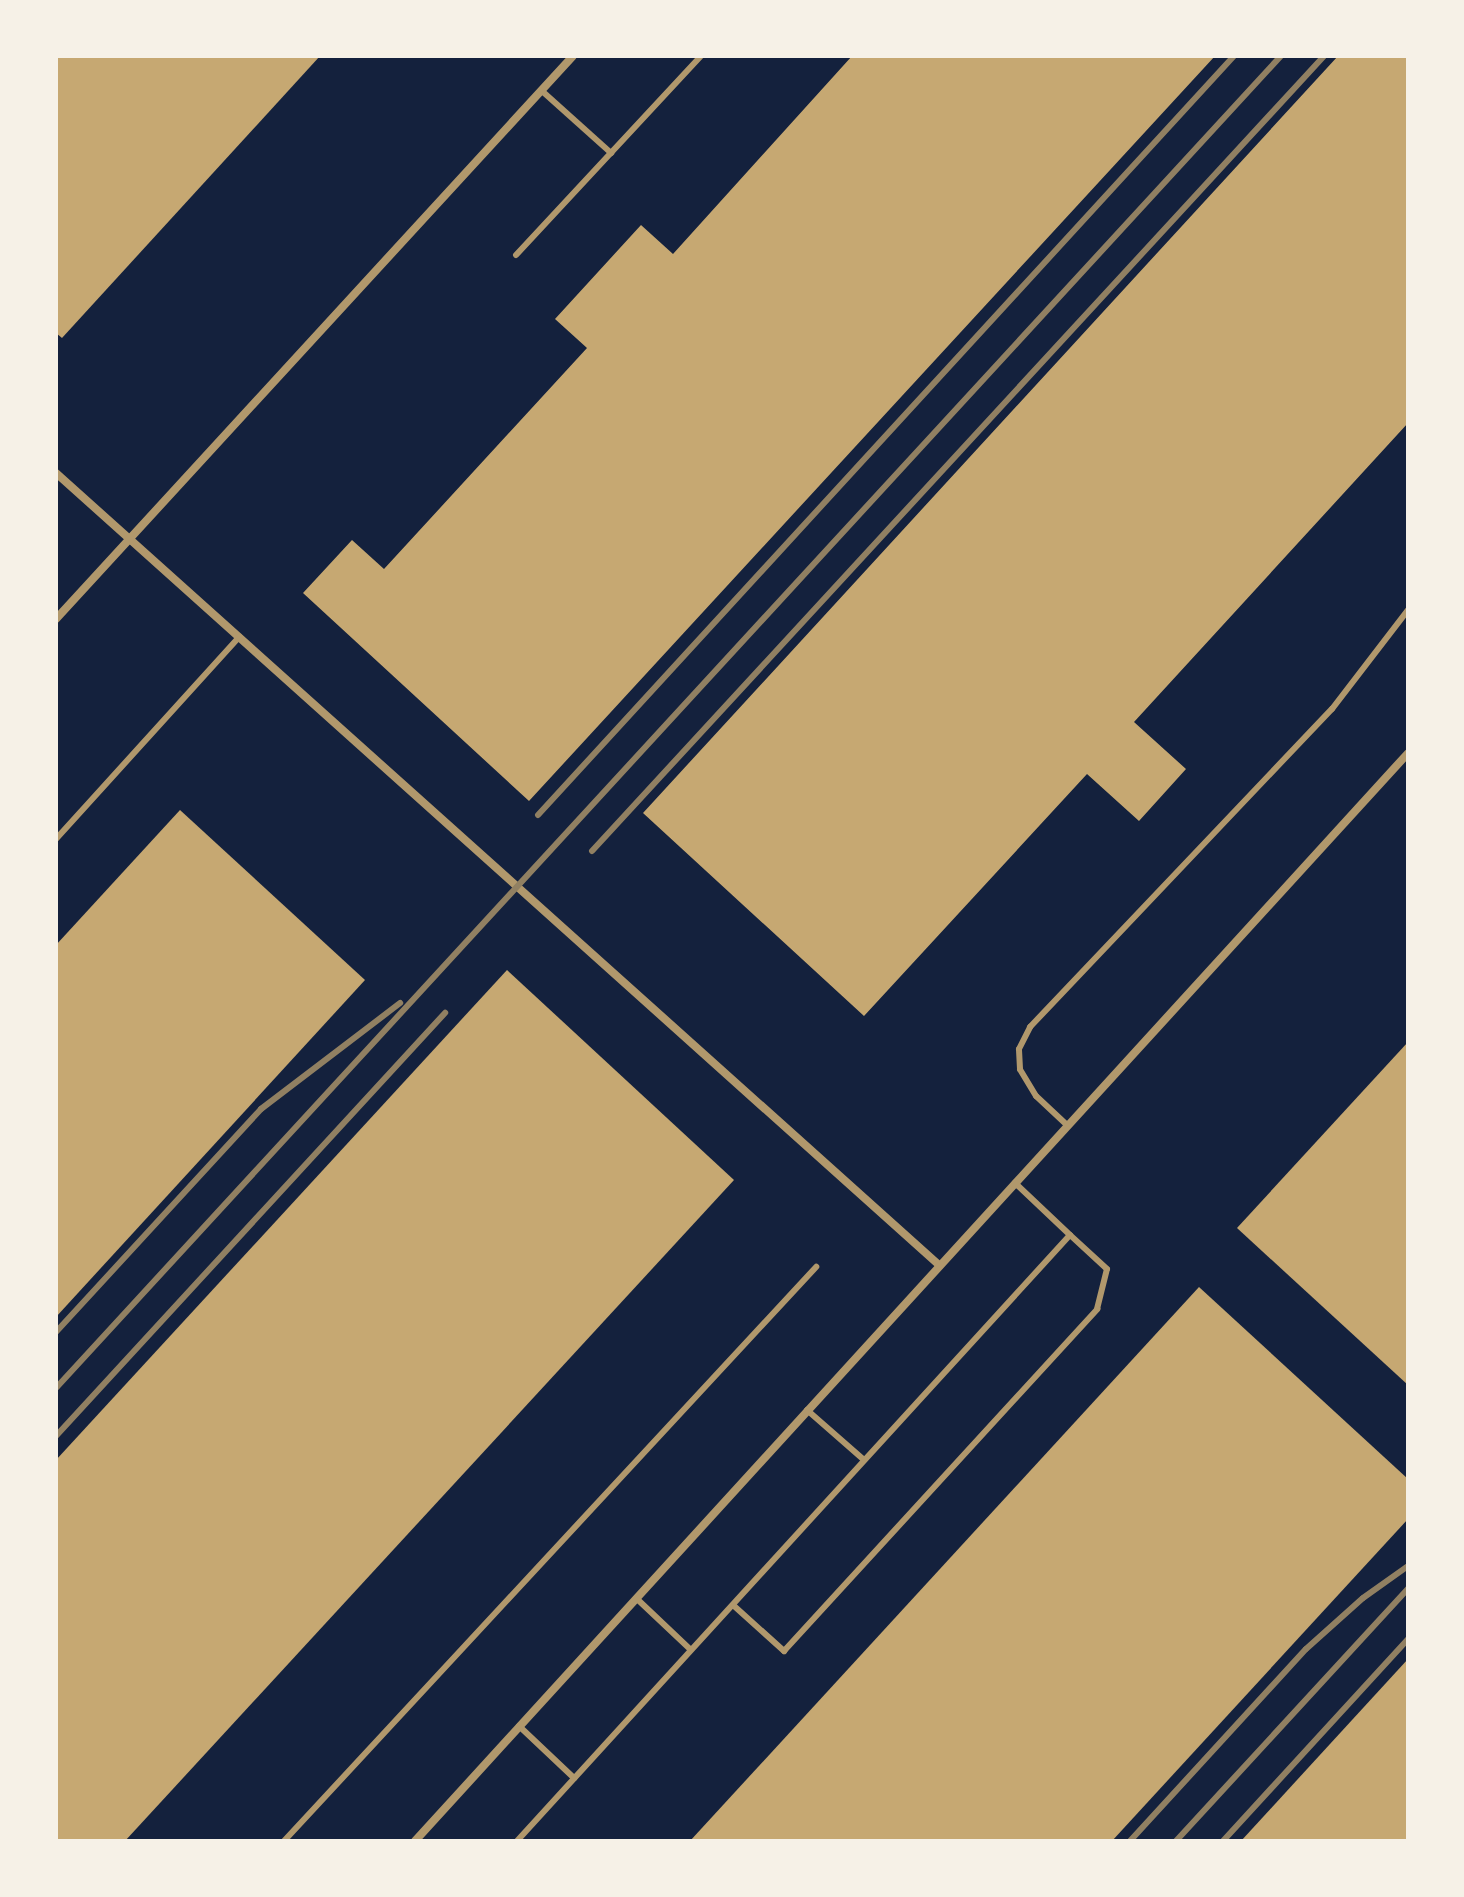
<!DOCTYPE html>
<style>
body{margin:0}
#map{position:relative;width:1464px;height:1897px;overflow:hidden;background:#14213d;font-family:"Fira Sans",sans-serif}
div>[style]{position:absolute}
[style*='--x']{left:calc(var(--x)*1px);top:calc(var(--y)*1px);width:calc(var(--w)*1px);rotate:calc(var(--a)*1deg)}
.building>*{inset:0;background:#c6a872}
.service>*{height:6px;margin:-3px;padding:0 3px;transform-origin:3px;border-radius:3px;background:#b1986c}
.minor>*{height:8px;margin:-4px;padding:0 4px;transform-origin:4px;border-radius:4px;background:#b1986c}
.rail>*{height:6px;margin:-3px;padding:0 3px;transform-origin:3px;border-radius:3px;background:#918062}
span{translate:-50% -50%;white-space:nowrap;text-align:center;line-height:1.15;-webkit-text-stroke:7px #f6f1e7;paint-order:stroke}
.frame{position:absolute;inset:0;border:58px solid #f6f1e7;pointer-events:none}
</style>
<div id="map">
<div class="building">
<i style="clip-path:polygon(56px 56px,320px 56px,62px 338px,56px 333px)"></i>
<i style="clip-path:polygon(852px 56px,1215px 56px,529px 801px,303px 593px,352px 540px,384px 569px,587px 348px,555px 319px,641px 225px,673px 254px)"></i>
<i style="clip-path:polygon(1338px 56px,1408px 56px,1408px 423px,1134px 722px,1186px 769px,1139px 821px,1087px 774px,864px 1016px,643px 813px)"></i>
<i style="clip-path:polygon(180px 810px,365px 980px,56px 1317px,56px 945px)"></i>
<i style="clip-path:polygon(507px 970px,734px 1180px,125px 1841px,56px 1841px,56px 1460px)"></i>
<i style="clip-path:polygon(1408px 1042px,1408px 1385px,1237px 1228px)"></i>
<i style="clip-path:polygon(1199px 1287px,1408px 1479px,1408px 1519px,1112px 1841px,690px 1841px)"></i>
<i style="clip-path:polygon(1408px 1659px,1408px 1841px,1241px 1841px)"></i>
</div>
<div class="service">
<i style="--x:542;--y:91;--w:93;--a:41.9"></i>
<i style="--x:516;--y:255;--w:272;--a:-47.1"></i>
<i style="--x:56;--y:839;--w:273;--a:-47.8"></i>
<i style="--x:1067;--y:1125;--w:42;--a:-136.9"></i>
<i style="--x:1036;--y:1096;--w:31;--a:-121"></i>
<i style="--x:1020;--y:1069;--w:20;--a:-93"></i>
<i style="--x:1019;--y:1049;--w:25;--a:-63"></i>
<i style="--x:1030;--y:1027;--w:439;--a:-46.5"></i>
<i style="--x:1332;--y:709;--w:125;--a:-52.5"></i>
<i style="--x:807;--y:1410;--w:74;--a:41.2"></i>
<i style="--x:636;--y:1598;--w:74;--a:43.4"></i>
<i style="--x:733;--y:1605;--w:69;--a:42"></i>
<i style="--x:784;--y:1651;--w:464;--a:-47.5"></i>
<i style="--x:1097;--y:1309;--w:41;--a:-76"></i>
<i style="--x:1107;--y:1269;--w:50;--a:-137.4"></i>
<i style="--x:519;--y:1726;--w:76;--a:43.4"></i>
<i style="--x:284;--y:1841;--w:783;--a:-47.17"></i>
<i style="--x:517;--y:1841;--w:820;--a:-47.62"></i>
<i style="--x:1070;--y:1235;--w:76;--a:-136.6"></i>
</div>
<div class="minor">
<i style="--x:56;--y:473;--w:1186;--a:41.89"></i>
<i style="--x:56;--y:619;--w:764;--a:-47.44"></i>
<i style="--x:415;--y:1841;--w:1473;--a:-47.61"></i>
</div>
<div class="rail">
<i style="--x:538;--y:815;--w:1030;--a:-47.48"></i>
<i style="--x:592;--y:851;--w:1081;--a:-47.36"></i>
<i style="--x:56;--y:1332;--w:303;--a:-47.4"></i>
<i style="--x:261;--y:1109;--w:175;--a:-37.3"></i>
<i style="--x:56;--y:1388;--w:1810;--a:-47.4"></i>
<i style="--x:56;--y:1436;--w:575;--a:-47.4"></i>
<i style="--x:1130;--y:1841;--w:260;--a:-47.5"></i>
<i style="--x:1306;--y:1649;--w:76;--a:-41.8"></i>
<i style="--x:1363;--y:1598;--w:55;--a:-35.4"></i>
<i style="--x:1176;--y:1841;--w:343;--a:-47.4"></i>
<i style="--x:1223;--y:1841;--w:274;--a:-47.5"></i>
</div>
<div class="frame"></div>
</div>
